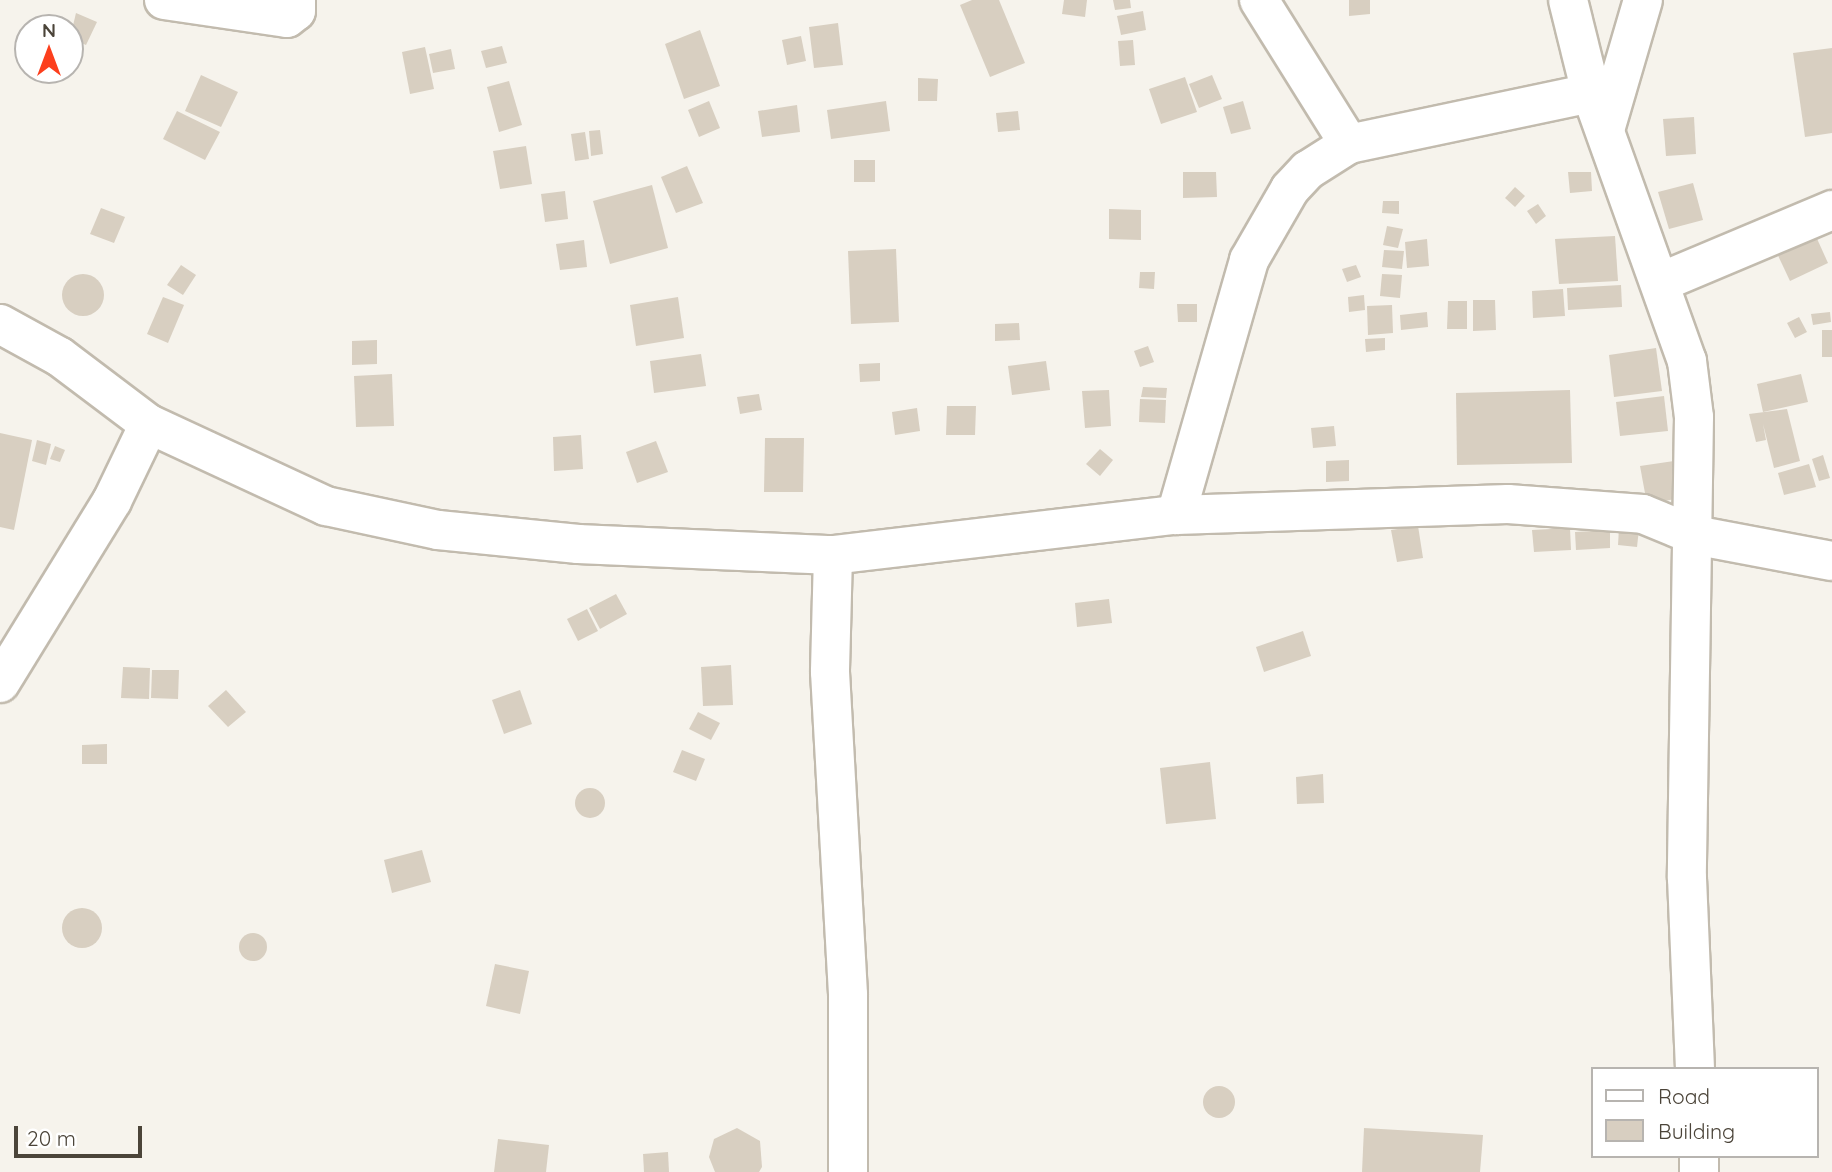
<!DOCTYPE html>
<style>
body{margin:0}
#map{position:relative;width:1832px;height:1172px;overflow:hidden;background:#f6f3ec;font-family:Quicksand,sans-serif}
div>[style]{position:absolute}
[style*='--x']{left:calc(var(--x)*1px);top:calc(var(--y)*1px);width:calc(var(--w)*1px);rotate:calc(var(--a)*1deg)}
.building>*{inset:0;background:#d8cfc1}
.round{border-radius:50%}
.roads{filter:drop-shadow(2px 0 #c2bbae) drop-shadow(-2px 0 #c2bbae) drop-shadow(0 2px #c2bbae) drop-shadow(0 -2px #c2bbae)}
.minor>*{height:38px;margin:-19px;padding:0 19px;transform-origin:19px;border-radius:19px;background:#fff}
span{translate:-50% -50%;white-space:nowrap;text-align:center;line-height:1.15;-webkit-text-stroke:7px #fff;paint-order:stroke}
.legend{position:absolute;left:1591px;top:1067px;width:228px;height:91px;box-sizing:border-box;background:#fff;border:2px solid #b7b4b0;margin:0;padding:9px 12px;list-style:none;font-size:21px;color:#4b4439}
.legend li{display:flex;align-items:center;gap:14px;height:35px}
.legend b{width:35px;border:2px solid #b7b4b0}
.north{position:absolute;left:14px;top:14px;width:70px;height:70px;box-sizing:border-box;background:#fff;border:2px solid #b7b4b0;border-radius:50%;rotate:0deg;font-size:19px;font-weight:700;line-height:28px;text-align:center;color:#4b4439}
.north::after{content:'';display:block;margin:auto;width:24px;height:32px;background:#fc3f1d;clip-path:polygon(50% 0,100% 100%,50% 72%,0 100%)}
.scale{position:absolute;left:14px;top:1126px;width:128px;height:32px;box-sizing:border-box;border:4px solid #4b4439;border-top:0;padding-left:9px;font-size:21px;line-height:24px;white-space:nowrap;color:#4b4439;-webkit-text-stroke:5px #fff;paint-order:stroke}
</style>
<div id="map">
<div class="building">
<i style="clip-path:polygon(972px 0,999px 0,1025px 63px,990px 77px,960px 5px)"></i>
<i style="clip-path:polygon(1064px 0,1087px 0,1085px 17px,1062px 14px)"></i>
<i style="clip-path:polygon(1113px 0,1130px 0,1131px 8px,1115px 10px)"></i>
<i style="clip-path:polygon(1349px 0,1370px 0,1370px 14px,1349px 16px)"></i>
<i style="clip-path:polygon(1143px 11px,1146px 30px,1121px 35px,1117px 16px)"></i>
<i style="clip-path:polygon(76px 13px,97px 22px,86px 45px,70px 38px)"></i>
<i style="clip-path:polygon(838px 23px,843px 65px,814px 68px,809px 27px)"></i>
<i style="clip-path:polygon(700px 30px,720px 86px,684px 99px,665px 44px)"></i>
<i style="clip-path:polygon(801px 36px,806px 61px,787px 65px,782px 40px)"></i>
<i style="clip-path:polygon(1133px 40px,1135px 65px,1120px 66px,1118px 41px)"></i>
<i style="clip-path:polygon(502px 46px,507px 63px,486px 68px,481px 51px)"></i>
<i style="clip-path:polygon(425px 47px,434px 89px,410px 94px,402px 52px)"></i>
<i style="clip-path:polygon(1832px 48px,1832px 133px,1805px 137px,1793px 53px)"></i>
<i style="clip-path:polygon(451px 49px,455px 69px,433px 73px,429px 54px)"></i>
<i style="clip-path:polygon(201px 75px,238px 92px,221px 127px,185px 111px)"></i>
<i style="clip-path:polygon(1212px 75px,1222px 99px,1199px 108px,1189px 84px)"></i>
<i style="clip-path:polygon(1185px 77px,1197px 112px,1161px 124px,1149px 89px)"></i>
<i style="clip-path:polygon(918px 78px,938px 79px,937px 101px,918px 101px)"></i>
<i style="clip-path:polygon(509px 81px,522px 125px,499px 132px,487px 87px)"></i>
<i style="clip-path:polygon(709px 101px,720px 128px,699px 137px,688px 110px)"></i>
<i style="clip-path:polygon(886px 101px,890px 131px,831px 139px,827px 110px)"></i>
<i style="clip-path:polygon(1243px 101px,1251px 129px,1231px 134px,1223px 107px)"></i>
<i style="clip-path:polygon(797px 105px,800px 132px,762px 137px,758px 111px)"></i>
<i style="clip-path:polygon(177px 111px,220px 132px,205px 160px,163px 139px)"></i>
<i style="clip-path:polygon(1018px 111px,1020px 130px,998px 132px,996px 113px)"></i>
<i style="clip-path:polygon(1694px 117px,1696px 154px,1666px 156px,1663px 119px)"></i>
<i style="clip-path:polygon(600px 130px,603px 154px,591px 156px,589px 131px)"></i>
<i style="clip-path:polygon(585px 132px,589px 159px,575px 161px,571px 134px)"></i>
<i style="clip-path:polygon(526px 146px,532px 184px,500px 189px,493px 151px)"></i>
<i style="clip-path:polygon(854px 160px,875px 160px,875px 182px,854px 182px)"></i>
<i style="clip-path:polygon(687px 166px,703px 203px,676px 213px,661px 177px)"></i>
<i style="clip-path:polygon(1183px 172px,1216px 172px,1217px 197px,1183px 198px)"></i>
<i style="clip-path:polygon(1568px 172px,1591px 172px,1592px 191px,1570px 193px)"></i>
<i style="clip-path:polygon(1693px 183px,1703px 220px,1669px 229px,1658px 192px)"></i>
<i style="clip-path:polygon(652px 185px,668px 248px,610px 264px,593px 201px)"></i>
<i style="clip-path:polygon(1515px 187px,1525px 196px,1515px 207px,1505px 198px)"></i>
<i style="clip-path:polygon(565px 191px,568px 219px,545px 222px,541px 194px)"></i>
<i style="clip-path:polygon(1383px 201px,1399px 201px,1399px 214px,1382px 213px)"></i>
<i style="clip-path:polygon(1538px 204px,1546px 216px,1536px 224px,1527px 211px)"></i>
<i style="clip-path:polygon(101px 208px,125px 217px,114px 243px,90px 234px)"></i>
<i style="clip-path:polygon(1109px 209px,1141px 210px,1141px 240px,1109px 239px)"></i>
<i style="clip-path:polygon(1387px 226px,1403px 229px,1398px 248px,1383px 245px)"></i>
<i style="clip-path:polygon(1814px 232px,1828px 263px,1790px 281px,1775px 249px)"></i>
<i style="clip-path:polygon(1615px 236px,1618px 281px,1559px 284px,1555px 239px)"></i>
<i style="clip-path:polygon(1427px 239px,1429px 266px,1407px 268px,1405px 242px)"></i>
<i style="clip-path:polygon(584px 240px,587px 267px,560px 270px,556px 244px)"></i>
<i style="clip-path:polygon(896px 249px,899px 322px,851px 324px,848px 251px)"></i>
<i style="clip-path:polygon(1384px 250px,1404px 251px,1402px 269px,1382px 267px)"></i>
<i style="clip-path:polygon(181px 265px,196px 275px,183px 295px,167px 285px)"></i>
<i style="clip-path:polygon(1356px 265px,1361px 277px,1347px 282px,1342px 269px)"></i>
<i style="clip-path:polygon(1140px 272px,1155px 272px,1154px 289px,1139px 288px)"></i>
<i style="clip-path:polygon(1382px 274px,1402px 275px,1400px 298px,1380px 296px)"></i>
<i class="round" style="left:62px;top:274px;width:42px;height:42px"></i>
<i style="clip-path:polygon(1621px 285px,1622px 307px,1568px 310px,1567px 288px)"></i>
<i style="clip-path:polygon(1563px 289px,1565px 316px,1533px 318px,1532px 291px)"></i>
<i style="clip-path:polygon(1364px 295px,1365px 310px,1349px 312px,1348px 297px)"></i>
<i style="clip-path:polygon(163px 297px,184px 305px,168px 343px,147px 334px)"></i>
<i style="clip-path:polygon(678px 297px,684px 338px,636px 346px,630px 305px)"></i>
<i style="clip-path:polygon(1473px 300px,1495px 300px,1496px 330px,1473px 331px)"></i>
<i style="clip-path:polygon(1448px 301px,1467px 301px,1467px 329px,1447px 329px)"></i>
<i style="clip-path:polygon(1177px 304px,1197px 304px,1197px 322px,1178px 322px)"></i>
<i style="clip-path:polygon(1392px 305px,1393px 333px,1368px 335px,1367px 306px)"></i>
<i style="clip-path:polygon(1427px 312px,1428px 327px,1401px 330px,1400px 315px)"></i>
<i style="clip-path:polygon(1830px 312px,1831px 322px,1813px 325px,1811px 314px)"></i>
<i style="clip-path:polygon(1799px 317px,1807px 332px,1795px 338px,1787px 323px)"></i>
<i style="clip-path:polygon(1019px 323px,1020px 340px,995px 341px,995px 324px)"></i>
<i style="clip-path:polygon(1822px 330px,1832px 330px,1832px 357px,1822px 357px)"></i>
<i style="clip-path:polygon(1385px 338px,1385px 350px,1366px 352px,1365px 339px)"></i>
<i style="clip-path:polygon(377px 340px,377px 364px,352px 365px,352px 341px)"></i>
<i style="clip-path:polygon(1148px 346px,1154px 362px,1140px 367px,1134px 351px)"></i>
<i style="clip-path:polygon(1656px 348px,1662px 391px,1614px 397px,1609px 355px)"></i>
<i style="clip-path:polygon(701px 354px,706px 386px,654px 393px,650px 361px)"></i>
<i style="clip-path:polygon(1046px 361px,1050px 390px,1012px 395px,1008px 366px)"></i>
<i style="clip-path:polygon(880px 363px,880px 381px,860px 382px,859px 364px)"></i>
<i style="clip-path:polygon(392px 374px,394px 426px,356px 427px,354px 376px)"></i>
<i style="clip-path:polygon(1801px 374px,1808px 402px,1763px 412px,1757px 384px)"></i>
<i style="clip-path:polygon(1143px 387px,1167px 388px,1166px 398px,1141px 397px)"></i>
<i style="clip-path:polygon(1109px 390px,1111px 426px,1085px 428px,1082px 391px)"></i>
<i style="clip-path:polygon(1570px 390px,1572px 463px,1457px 465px,1456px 393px)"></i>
<i style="clip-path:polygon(759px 394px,762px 410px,740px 414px,737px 397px)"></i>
<i style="clip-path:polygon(1664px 396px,1668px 431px,1620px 436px,1616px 402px)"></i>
<i style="clip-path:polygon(1140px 399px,1166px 400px,1165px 423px,1139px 422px)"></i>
<i style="clip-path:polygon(947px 406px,976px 406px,975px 435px,946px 435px)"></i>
<i style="clip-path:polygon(917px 408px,920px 431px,895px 435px,892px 412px)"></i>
<i style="clip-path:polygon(1787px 409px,1800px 461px,1774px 468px,1763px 424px,1766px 440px,1756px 442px,1749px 414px)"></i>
<i style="clip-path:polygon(1334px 426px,1336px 446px,1313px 448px,1311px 428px)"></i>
<i style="clip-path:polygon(0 433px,32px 440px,14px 530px,0 527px)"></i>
<i style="clip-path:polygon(581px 435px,583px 469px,554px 471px,553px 437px)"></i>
<i style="clip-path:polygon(765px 438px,804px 438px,803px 492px,764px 492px)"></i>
<i style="clip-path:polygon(37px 440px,51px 444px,46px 465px,32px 461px)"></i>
<i style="clip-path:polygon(656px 441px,668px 472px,637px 483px,626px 452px)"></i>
<i style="clip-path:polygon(55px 446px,65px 450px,60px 462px,50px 459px)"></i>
<i style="clip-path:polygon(1100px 449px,1113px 460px,1100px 476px,1086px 464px)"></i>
<i style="clip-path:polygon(1823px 455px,1830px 478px,1819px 481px,1812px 459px)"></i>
<i style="clip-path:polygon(1349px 460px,1349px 481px,1326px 482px,1326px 461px)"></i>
<i style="clip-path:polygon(1674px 461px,1681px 498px,1647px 504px,1640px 466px)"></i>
<i style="clip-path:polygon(1809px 464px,1816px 487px,1784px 495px,1778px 473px)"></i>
<i style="clip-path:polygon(1418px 526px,1423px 558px,1397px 562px,1391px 530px)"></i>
<i style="clip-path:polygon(1570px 528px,1571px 550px,1534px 552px,1532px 530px)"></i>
<i style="clip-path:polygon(1619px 528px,1639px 529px,1637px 547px,1618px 545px)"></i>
<i style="clip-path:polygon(1610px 530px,1610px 548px,1576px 550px,1575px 532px)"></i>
<i style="clip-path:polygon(616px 594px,627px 614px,600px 629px,589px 608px)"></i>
<i style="clip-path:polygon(1109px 599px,1112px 623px,1077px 627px,1075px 603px)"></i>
<i style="clip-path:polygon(587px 609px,598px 631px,578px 641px,567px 619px)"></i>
<i style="clip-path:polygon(1303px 631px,1311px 656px,1264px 672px,1256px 647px)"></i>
<i style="clip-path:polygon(731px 665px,733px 705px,703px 706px,701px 667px)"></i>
<i style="clip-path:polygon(123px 667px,150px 668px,149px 699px,121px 698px)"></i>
<i style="clip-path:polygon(152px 670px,179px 670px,178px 699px,151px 698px)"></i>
<i style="clip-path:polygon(226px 690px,246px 712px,228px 727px,208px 706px)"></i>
<i style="clip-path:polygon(520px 690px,532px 724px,504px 734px,492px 700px)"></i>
<i style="clip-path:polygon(698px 712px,720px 723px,711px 740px,689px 729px)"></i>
<i style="clip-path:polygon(107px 744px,107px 764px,82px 764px,82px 745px)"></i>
<i style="clip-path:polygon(682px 750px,705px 759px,696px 781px,673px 772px)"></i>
<i style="clip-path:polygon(1210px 762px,1216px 819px,1166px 824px,1160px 768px)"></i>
<i style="clip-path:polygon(1323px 774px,1324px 803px,1297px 804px,1296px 777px)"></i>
<i class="round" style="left:575px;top:788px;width:30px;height:30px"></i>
<i style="clip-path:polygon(422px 850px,431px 882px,392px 893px,384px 860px)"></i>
<i class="round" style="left:62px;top:908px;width:40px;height:40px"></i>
<i class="round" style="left:239px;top:933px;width:28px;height:28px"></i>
<i style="clip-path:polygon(495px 964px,529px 971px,520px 1014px,486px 1006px)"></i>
<i class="round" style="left:1203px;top:1086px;width:32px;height:32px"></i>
<i style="clip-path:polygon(737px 1128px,760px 1141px,762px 1167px,759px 1172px,715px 1172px,709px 1157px,714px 1139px)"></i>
<i style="clip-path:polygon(1364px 1128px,1483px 1135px,1480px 1172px,1362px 1172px)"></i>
<i style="clip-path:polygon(498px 1139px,549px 1145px,546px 1172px,494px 1172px)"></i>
<i style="clip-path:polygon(668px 1152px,669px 1172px,644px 1172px,643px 1154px)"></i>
</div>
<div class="roads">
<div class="minor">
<i style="--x:164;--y:0;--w:124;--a:8.3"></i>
<i style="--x:287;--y:18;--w:11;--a:-38"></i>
<i style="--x:296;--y:11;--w:11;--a:-90"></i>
<i style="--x:1259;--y:0;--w:170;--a:58"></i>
<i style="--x:1568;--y:0;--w:96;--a:76.1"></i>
<i style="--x:1591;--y:93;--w:285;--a:70.3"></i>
<i style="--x:1687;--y:361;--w:56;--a:82.9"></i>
<i style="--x:1694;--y:417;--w:461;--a:90.9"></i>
<i style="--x:1687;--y:878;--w:191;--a:87.6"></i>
<i style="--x:1605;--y:130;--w:135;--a:-73.7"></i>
<i style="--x:1661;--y:282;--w:186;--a:-22.8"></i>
<i style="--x:0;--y:324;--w:68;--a:28.8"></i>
<i style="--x:60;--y:357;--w:111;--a:37"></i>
<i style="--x:149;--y:424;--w:195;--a:24.9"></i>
<i style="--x:326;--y:506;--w:115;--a:12.1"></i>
<i style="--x:438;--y:530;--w:141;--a:5.7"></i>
<i style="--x:578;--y:544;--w:255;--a:2.5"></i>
<i style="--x:833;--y:555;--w:345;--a:-6.7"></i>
<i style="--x:1176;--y:515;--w:332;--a:-1.9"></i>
<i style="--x:1508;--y:504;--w:135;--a:4.2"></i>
<i style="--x:1643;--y:514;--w:55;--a:22.4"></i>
<i style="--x:1694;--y:535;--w:140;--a:10.7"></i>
<i style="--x:1176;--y:515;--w:265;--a:-74"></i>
<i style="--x:1249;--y:260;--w:82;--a:-60"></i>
<i style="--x:1290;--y:189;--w:26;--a:-47"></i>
<i style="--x:1308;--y:170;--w:49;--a:-32.4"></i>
<i style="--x:1349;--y:144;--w:247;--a:-11.9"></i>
<i style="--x:833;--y:555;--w:117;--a:91.5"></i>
<i style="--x:830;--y:672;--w:324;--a:86.8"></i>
<i style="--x:848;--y:995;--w:177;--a:90"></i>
<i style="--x:0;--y:683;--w:214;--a:-58.4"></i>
<i style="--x:112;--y:501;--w:85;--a:-64.3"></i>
<i style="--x:1699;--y:1156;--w:16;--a:90"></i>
</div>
</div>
<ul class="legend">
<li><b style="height:9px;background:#fff"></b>Road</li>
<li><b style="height:19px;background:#d8cfc1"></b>Building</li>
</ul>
<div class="north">N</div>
<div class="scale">20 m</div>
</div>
